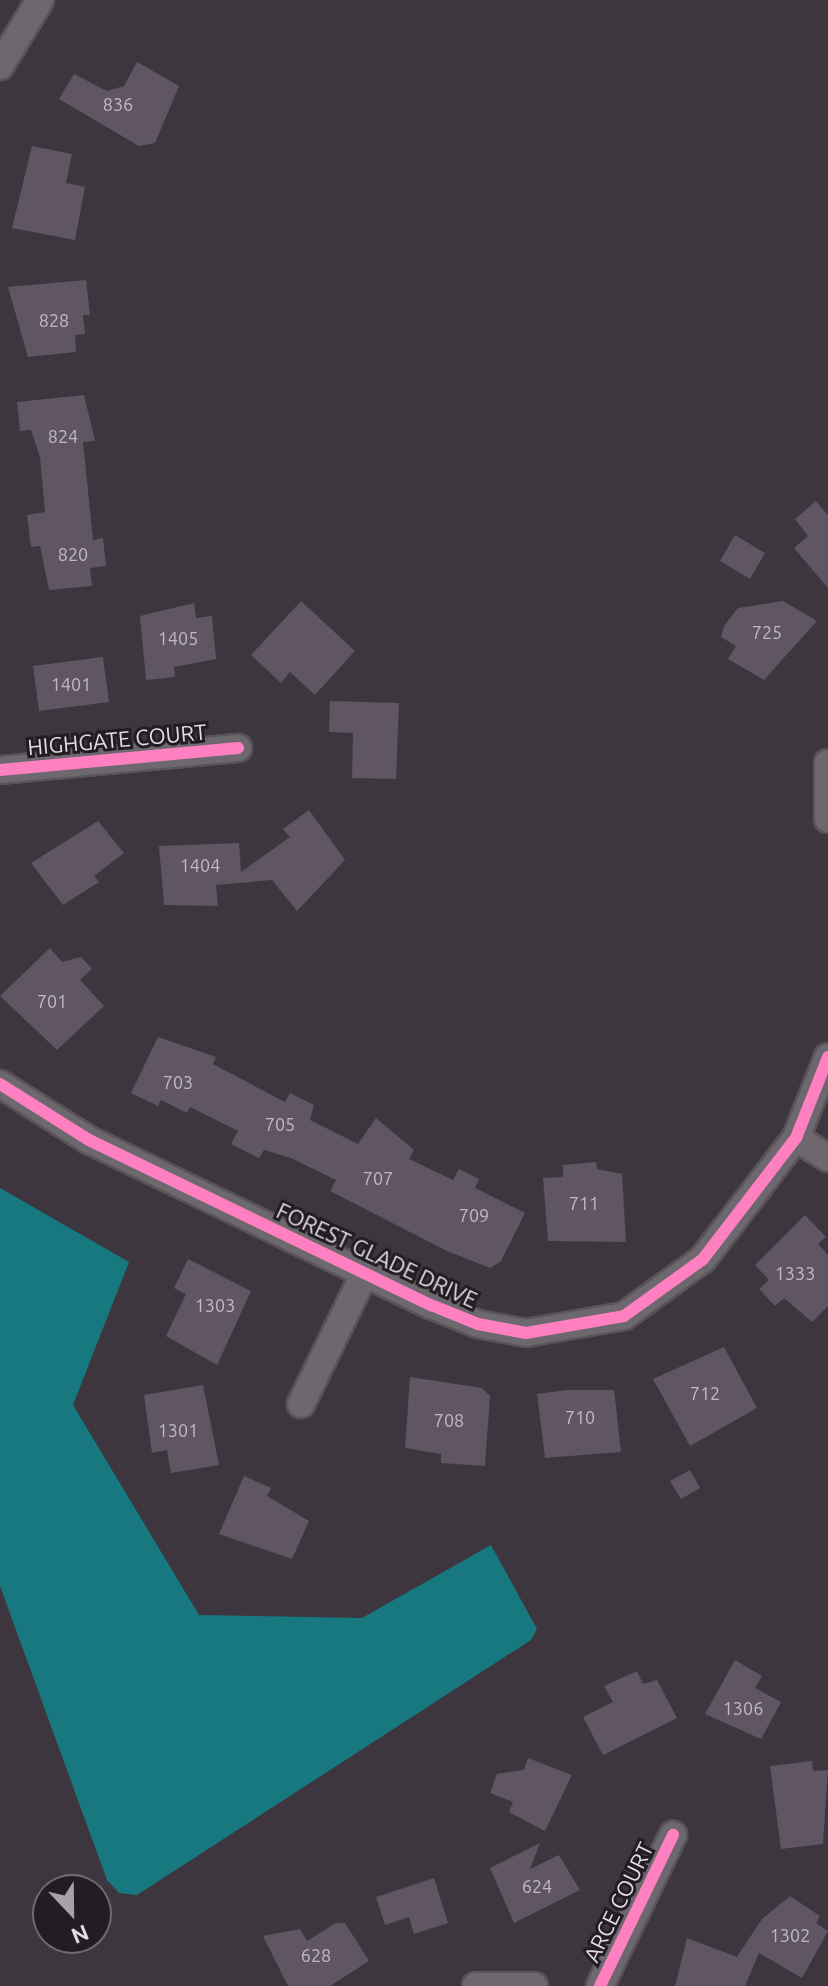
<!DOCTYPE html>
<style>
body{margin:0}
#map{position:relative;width:828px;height:1986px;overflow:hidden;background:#3d363e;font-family:Ubuntu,sans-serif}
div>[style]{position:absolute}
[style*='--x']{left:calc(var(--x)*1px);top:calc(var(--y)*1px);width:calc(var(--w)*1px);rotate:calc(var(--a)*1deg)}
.water>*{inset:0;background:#177880}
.building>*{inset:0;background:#5f5563}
.roads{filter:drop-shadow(2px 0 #59535a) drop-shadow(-2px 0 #59535a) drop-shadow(0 2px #59535a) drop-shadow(0 -2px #59535a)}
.street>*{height:26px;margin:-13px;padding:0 13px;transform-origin:13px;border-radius:13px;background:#6d686e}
.cycleway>*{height:12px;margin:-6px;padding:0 6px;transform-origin:6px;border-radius:6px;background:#ff80c0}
span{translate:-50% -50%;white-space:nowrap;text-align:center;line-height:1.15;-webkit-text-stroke:6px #221c23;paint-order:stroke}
.number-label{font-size:18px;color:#c2b9c4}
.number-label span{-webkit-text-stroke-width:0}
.street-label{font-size:22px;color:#e3dae4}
.north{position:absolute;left:32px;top:1874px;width:80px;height:80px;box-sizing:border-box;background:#221c23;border:2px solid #6f6870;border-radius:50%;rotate:158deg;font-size:22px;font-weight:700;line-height:32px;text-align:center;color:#e3dae4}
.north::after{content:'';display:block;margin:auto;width:28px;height:36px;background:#a9a1aa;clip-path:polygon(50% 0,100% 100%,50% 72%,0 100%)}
</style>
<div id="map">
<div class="water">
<i style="clip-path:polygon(0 1188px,129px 1262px,73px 1405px,199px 1615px,362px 1618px,491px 1545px,537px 1629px,531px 1640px,137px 1895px,119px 1893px,107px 1880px,0 1586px)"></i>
</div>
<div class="building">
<i style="clip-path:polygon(137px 62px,179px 86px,155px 143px,139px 146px,59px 99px,74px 74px,107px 91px,124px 86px)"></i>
<i style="clip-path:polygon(32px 146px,72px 154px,66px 183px,85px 187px,75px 240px,12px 228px)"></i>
<i style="clip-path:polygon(86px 280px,90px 315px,83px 315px,85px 334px,75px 335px,76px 352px,28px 357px,8px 287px)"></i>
<i style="clip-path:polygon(84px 395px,95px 441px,83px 442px,93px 540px,103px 538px,106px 566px,90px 568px,92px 586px,49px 590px,40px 546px,31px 547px,27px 515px,45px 512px,40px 457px,31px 430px,20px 431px,17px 402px)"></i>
<i style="clip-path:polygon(816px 501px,828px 515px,828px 588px,794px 548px,808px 536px,795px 519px)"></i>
<i style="clip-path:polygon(735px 535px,765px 553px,750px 579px,720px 561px)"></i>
<i style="clip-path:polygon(301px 601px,355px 651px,315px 695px,290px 672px,281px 683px,251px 655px)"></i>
<i style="clip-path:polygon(783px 601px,817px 621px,764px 680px,728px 659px,736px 646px,721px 637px,724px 626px,738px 608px)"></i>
<i style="clip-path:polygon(194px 603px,196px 618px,212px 616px,216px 659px,174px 667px,175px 677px,146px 680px,140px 616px)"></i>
<i style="clip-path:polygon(103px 657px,109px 702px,39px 711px,33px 666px)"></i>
<i style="clip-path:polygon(330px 701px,399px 703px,396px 779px,352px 778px,353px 733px,329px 732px)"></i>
<i style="clip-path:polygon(309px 810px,345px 860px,297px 911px,272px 880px,216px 885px,218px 906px,164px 905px,159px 846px,239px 843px,241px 872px,290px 837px,283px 829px)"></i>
<i style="clip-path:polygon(98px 821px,124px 853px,94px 876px,99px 882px,63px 905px,31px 863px)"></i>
<i style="clip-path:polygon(50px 948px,62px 962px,81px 957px,92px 969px,80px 980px,104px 1006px,57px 1050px,0 996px)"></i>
<i style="clip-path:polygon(158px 1037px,216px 1057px,213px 1064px,285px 1102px,290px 1093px,314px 1105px,310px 1120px,358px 1144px,376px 1118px,414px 1150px,409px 1159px,453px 1180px,459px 1169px,479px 1179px,475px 1188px,525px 1213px,501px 1261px,490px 1268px,447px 1251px,330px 1191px,336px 1180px,291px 1158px,264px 1150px,259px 1158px,231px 1144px,238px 1131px,190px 1107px,187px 1113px,161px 1100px,158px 1106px,131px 1093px)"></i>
<i style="clip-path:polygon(596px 1162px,597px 1169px,622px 1174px,626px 1242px,548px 1241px,543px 1178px,563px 1177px,563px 1165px)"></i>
<i style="clip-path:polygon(805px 1215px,826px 1237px,818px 1244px,828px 1255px,828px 1306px,812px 1322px,784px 1298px,775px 1306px,759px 1289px,769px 1280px,755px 1265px)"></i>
<i style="clip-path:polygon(188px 1259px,251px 1291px,217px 1365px,166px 1336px,186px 1294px,174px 1288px)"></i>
<i style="clip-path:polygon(724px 1347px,757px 1408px,690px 1446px,653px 1379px)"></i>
<i style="clip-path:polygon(410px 1377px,482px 1388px,490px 1396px,485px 1466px,441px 1463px,441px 1454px,405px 1448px)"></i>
<i style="clip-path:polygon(203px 1385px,219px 1465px,171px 1473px,167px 1450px,152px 1453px,144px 1395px)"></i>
<i style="clip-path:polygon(567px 1390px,614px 1390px,621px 1452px,545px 1458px,537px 1394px)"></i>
<i style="clip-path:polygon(690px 1470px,700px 1488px,681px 1499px,670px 1481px)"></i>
<i style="clip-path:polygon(244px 1476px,271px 1488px,267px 1496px,309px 1521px,292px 1559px,219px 1534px)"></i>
<i style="clip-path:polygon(735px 1660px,762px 1676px,755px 1688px,781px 1702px,761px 1739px,705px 1714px)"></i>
<i style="clip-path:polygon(637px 1671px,643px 1684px,657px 1680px,677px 1718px,603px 1755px,583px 1717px,613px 1702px,604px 1686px)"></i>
<i style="clip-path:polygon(528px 1758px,572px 1775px,545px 1831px,509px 1812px,513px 1802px,490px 1793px,497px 1774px,524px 1770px)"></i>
<i style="clip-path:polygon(812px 1761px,813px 1771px,828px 1770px,823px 1844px,781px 1849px,770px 1766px)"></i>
<i style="clip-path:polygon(540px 1843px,530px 1869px,559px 1855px,580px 1890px,514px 1923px,490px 1868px)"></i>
<i style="clip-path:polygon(434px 1878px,448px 1923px,414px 1934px,409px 1917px,385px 1925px,376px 1897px)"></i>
<i style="clip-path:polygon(790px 1896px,820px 1916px,816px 1923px,828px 1931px,802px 1978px,759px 1953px,745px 1986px,675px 1986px,687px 1938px,737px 1957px,762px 1919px)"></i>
<i style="clip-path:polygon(336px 1923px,345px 1923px,369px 1961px,330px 1986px,288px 1986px,263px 1936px,300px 1929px,307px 1941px)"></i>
</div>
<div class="roads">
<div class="street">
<i style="--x:0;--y:66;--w:77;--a:-58.8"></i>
<i style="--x:828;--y:763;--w:56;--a:90"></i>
<i style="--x:0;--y:770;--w:239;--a:-5.3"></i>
<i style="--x:0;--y:1084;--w:105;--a:32.2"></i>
<i style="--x:89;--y:1140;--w:380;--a:25.8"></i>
<i style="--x:431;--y:1305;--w:51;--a:22"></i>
<i style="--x:478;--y:1324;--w:49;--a:10.6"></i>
<i style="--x:526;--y:1333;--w:99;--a:-9.8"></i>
<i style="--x:624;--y:1316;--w:97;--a:-35.8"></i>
<i style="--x:703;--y:1259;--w:153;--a:-52.5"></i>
<i style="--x:796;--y:1138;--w:87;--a:-68.4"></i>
<i style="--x:796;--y:1138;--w:38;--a:32"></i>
<i style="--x:301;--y:1404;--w:146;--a:-64"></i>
<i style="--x:476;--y:1986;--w:58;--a:0"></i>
<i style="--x:600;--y:1986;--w:168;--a:-64.2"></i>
</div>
</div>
<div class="cycleway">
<i style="--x:0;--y:770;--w:239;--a:-5.3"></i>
<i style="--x:0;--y:1084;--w:105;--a:32.2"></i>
<i style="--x:89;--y:1140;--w:380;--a:25.8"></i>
<i style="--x:431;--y:1305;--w:51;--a:22"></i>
<i style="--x:478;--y:1324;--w:49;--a:10.6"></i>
<i style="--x:526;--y:1333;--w:99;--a:-9.8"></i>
<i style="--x:624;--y:1316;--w:97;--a:-35.8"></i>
<i style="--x:703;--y:1259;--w:153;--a:-52.5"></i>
<i style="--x:796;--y:1138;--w:87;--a:-68.4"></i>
<i style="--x:600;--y:1986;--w:168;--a:-64.2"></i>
</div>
<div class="number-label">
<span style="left:118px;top:104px">836</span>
<span style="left:54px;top:320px">828</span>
<span style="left:63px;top:436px">824</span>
<span style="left:73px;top:554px">820</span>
<span style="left:767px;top:632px">725</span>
<span style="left:178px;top:638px">1405</span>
<span style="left:71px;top:684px">1401</span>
<span style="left:200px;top:865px">1404</span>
<span style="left:52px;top:1001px">701</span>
<span style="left:178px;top:1082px">703</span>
<span style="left:280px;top:1124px">705</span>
<span style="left:378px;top:1178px">707</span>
<span style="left:584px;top:1203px">711</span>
<span style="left:474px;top:1215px">709</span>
<span style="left:795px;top:1273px">1333</span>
<span style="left:215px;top:1305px">1303</span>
<span style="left:705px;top:1393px">712</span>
<span style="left:580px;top:1417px">710</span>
<span style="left:449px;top:1420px">708</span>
<span style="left:178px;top:1430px">1301</span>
<span style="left:743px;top:1708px">1306</span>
<span style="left:537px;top:1886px">624</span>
<span style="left:790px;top:1935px">1302</span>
<span style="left:316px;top:1955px">628</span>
</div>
<div class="street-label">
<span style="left:117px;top:739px;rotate:-5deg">HIGHGATE COURT</span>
<span style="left:377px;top:1255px;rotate:25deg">FOREST GLADE DRIVE</span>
<span style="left:618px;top:1902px;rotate:-64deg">ARCE COURT</span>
</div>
<div class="north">N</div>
</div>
